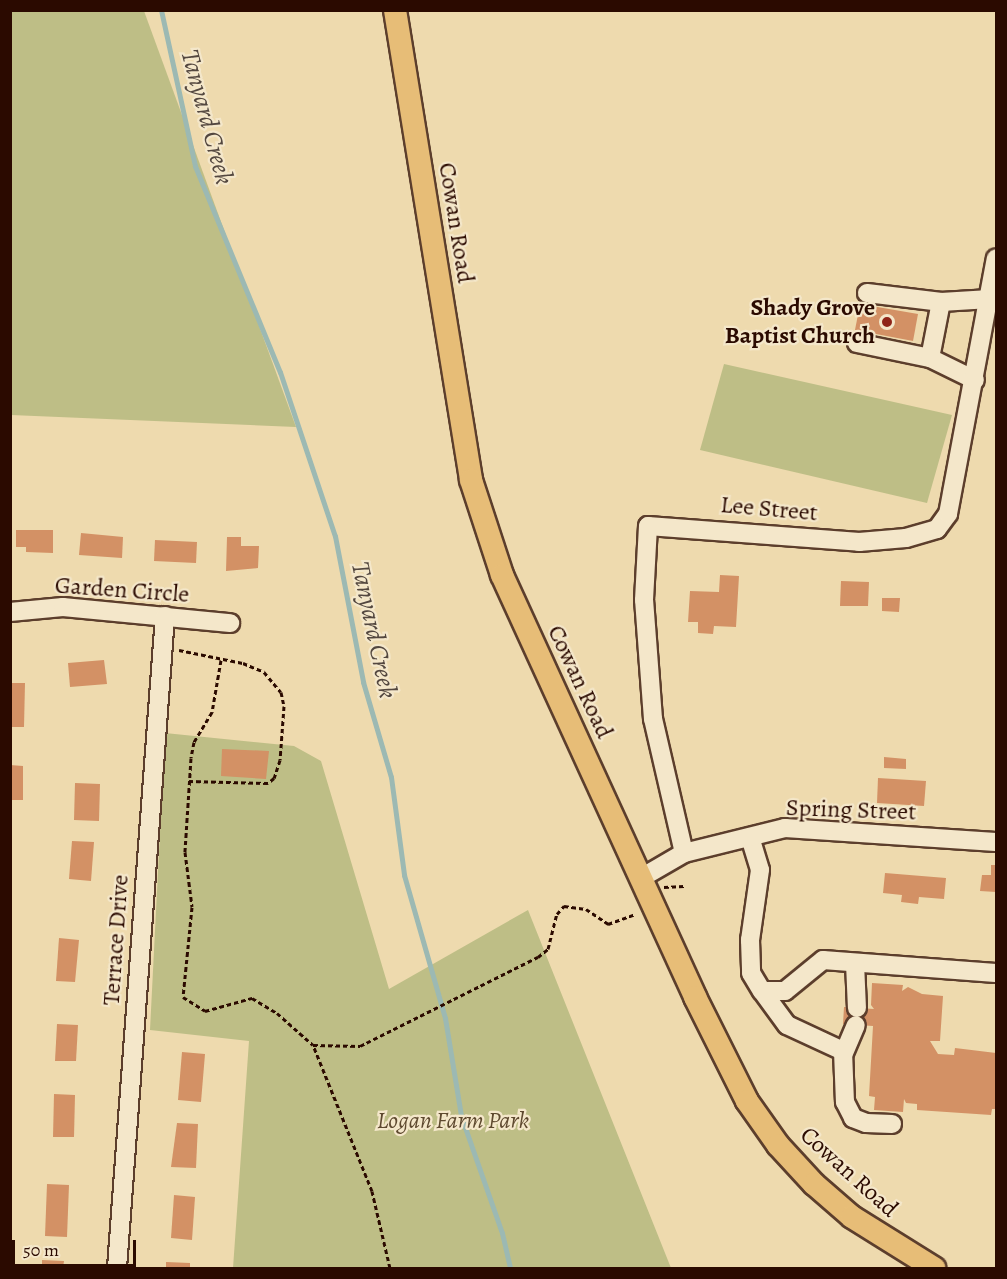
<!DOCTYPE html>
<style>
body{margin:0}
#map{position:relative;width:1007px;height:1279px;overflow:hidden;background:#eedaae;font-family:Alegreya,serif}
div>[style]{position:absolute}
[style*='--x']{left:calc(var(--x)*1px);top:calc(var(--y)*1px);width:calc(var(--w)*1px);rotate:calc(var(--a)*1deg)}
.green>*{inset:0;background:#bebe86}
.stream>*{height:5px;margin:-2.5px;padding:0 2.5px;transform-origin:2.5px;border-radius:2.5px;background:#9cb9b3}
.building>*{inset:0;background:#d39165}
.path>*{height:3px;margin-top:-1.5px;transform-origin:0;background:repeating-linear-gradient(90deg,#2b0a00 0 4.5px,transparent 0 7.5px)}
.roads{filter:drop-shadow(2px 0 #5c3e2c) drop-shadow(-2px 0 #5c3e2c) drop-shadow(0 2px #5c3e2c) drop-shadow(0 -2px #5c3e2c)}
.minor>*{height:18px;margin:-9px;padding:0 9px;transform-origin:9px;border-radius:9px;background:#f4e7ca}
.major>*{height:22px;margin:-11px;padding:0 11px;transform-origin:11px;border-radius:11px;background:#e7bd77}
.dots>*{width:16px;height:16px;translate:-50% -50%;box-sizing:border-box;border:3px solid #f4e7ca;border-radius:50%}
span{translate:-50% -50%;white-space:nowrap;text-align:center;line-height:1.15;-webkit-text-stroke:4.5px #f4e7ca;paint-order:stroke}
.street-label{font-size:24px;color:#2b0a00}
.poi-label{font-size:24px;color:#2b0a00;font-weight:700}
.right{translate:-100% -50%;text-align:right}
.park-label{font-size:24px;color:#5e492f;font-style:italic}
.water-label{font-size:26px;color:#53473f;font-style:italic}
.frame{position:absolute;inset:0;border:12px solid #2b0a00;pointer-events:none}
.scale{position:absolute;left:12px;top:1240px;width:124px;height:27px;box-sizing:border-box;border:3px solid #2b0a00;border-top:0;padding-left:8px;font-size:18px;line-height:21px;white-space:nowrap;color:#2b0a00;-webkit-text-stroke:4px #f4e7ca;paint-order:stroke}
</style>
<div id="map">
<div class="green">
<i style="clip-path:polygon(11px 10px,144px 11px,296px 427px,11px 415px)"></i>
<i style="clip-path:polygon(724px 364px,952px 415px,927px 503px,700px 450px)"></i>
<i style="clip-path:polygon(165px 733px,294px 746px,321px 761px,389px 989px,528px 910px,671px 1268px,233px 1268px,249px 1041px,150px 1030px)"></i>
</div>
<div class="stream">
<i style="--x:161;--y:10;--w:160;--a:77.7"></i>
<i style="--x:195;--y:166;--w:223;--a:67.6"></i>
<i style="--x:280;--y:372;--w:173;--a:71.5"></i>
<i style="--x:335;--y:536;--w:149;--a:79.1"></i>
<i style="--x:363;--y:682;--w:99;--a:73.6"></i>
<i style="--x:391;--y:777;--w:99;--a:82.4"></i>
<i style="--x:404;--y:875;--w:149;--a:74"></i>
<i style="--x:445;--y:1018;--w:99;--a:80.7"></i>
<i style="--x:461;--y:1116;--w:124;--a:70.7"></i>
<i style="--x:502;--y:1233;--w:36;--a:77"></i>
</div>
<div class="building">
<i style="clip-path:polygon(860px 304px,918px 314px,913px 341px,855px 330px)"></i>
<i style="clip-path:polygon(16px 530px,53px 530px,53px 553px,26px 552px,26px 547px,16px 547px)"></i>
<i style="clip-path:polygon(81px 533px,123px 537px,122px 558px,79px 555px)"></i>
<i style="clip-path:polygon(227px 537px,241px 537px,241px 546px,259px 546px,258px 568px,226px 571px)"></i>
<i style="clip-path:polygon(155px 540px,197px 542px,196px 563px,154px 561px)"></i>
<i style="clip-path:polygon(720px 575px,739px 576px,736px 627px,714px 626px,713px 634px,698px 633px,698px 622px,688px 622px,690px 591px,719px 592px)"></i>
<i style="clip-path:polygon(841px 581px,869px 582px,868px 606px,840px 606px)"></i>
<i style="clip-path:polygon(882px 598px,900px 598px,899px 612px,882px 611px)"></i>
<i style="clip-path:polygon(104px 660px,107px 684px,70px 687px,68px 663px)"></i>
<i style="clip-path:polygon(10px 683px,25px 683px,24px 727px,10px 727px)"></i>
<i style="clip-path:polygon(222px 749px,269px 751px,266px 779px,221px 776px)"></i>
<i style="clip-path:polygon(884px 757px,906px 759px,906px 769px,884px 768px)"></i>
<i style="clip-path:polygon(10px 765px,23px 766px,23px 800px,10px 800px)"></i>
<i style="clip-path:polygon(878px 778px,926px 781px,924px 806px,877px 803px)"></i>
<i style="clip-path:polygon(75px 783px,100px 784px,99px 821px,74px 820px)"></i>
<i style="clip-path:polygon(72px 841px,94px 842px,91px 881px,69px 879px)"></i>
<i style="clip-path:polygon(991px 865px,996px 865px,996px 892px,980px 891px,982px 875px,991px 875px)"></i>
<i style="clip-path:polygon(885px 873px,946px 878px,944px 899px,919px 897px,918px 904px,901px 902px,902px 895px,883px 893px)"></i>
<i style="clip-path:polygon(59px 938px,79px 940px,75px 982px,56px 981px)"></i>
<i style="clip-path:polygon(872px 983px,903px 985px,902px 991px,908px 987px,922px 994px,943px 996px,940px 1041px,930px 1041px,938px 1054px,954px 1055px,955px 1048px,996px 1053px,996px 1109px,992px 1109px,991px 1115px,917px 1110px,917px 1104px,906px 1103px,904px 1099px,903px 1112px,874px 1110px,875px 1097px,869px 1096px,873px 1026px,843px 1024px,844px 1007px,874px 1009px,871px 1005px)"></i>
<i style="clip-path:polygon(57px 1024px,78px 1025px,76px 1061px,55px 1061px)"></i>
<i style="clip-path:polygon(182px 1052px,205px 1054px,201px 1102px,178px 1100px)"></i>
<i style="clip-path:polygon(54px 1094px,75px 1095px,74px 1137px,53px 1137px)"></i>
<i style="clip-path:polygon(177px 1123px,198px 1124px,196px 1168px,171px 1167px)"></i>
<i style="clip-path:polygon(47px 1184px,69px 1185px,67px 1237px,45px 1236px)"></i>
<i style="clip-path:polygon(174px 1195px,195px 1197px,192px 1240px,171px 1238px)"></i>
<i style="clip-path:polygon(42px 1260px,64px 1261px,63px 1268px,42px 1268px)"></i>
<i style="clip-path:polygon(166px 1262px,190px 1263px,190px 1268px,166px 1268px)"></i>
</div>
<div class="path">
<i style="--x:179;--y:650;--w:65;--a:11.5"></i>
<i style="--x:243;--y:663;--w:23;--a:23"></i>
<i style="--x:264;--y:672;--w:26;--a:50"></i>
<i style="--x:281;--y:692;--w:14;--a:78"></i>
<i style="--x:284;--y:706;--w:54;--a:94.2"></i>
<i style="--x:280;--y:760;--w:19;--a:108"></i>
<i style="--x:274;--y:778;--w:8;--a:140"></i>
<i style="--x:268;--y:783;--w:79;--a:-178.5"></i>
<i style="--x:221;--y:660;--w:53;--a:99.8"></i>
<i style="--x:212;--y:712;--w:35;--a:121"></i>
<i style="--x:194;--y:742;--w:16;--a:101"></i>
<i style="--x:191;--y:758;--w:94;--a:93.7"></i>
<i style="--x:185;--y:852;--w:55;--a:82.7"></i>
<i style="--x:192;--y:907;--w:90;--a:95.7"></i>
<i style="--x:183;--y:997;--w:26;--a:32"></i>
<i style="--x:205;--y:1011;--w:49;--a:-15.5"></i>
<i style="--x:252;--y:998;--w:29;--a:31"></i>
<i style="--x:277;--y:1013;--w:48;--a:41.6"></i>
<i style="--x:664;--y:887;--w:20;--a:-3"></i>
<i style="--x:390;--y:1268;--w:79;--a:-103.2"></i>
<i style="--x:372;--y:1191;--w:157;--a:-112"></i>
<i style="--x:313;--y:1045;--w:47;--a:1.2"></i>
<i style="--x:360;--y:1046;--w:199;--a:-26.6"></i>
<i style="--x:538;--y:957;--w:13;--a:-39"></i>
<i style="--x:548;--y:949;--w:36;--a:-76"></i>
<i style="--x:557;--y:914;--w:11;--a:-49"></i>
<i style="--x:564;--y:906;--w:22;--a:8"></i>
<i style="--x:586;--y:909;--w:27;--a:34"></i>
<i style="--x:608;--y:924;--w:29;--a:-20"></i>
</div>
<div class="roads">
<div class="minor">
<i style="--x:867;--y:293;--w:75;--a:6.9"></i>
<i style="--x:941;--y:302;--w:49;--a:-3.5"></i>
<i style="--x:857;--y:343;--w:75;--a:11.6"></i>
<i style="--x:930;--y:358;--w:50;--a:26.1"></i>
<i style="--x:930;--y:358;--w:57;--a:-78.9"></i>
<i style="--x:10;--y:612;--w:53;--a:-5.4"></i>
<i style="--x:63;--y:607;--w:168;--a:5.5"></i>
<i style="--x:750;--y:837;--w:34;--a:73"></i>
<i style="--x:760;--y:870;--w:71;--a:98.1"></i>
<i style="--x:750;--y:940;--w:33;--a:88"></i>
<i style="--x:751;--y:973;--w:21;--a:59"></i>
<i style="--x:762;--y:991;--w:23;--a:0"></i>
<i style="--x:785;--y:991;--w:49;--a:-39.2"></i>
<i style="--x:823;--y:960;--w:173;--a:4.3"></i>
<i style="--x:684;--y:853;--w:138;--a:-103"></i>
<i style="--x:653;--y:719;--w:119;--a:-94.3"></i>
<i style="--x:644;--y:600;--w:74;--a:-86.9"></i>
<i style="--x:648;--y:526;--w:212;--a:4.3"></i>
<i style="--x:859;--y:542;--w:47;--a:-4.9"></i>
<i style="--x:906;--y:538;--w:32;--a:-16"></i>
<i style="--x:937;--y:529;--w:19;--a:-54"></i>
<i style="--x:948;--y:514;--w:260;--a:-79.4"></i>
<i style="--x:641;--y:878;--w:50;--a:-30.2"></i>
<i style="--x:684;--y:853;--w:104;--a:-13.9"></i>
<i style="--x:785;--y:828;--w:211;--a:3.8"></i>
<i style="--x:855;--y:963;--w:45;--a:87.5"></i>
<i style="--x:762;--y:991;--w:42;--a:53.7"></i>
<i style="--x:787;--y:1025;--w:62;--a:24.9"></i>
<i style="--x:843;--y:1051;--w:51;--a:87.8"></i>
<i style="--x:845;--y:1102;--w:18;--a:63"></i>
<i style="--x:853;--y:1118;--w:14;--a:21"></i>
<i style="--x:866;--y:1123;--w:26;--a:2"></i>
<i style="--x:844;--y:1053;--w:30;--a:-67"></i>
<i style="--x:117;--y:1268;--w:654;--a:-85.79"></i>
</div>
<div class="major">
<i style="--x:395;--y:10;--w:476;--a:80.8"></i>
<i style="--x:471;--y:480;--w:100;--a:71.9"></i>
<i style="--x:502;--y:575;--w:464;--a:65.4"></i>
<i style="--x:695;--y:997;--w:116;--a:63.4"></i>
<i style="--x:747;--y:1101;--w:54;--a:54.8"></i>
<i style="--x:778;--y:1145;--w:53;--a:47.3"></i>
<i style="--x:814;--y:1184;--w:50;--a:41"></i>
<i style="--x:852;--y:1217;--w:97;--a:31.9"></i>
</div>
</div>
<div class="dots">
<i style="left:887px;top:322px;background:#8f2418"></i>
</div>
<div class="street-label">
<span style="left:456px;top:223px;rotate:81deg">Cowan Road</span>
<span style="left:769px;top:509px;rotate:5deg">Lee Street</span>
<span style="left:122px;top:590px;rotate:4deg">Garden Circle</span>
<span style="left:580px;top:682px;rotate:65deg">Cowan Road</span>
<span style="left:851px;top:810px;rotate:2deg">Spring Street</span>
<span style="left:116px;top:940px;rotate:-86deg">Terrace Drive</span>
<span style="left:849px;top:1172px;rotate:42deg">Cowan Road</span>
</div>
<div class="poi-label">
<span class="right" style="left:875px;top:322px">Shady Grove<br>Baptist Church</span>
</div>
<div class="park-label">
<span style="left:453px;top:1121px">Logan Farm Park</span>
</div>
<div class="water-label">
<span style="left:207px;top:117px;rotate:75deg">Tanyard Creek</span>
<span style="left:374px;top:630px;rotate:78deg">Tanyard Creek</span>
</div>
<div class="frame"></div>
<div class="scale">50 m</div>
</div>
